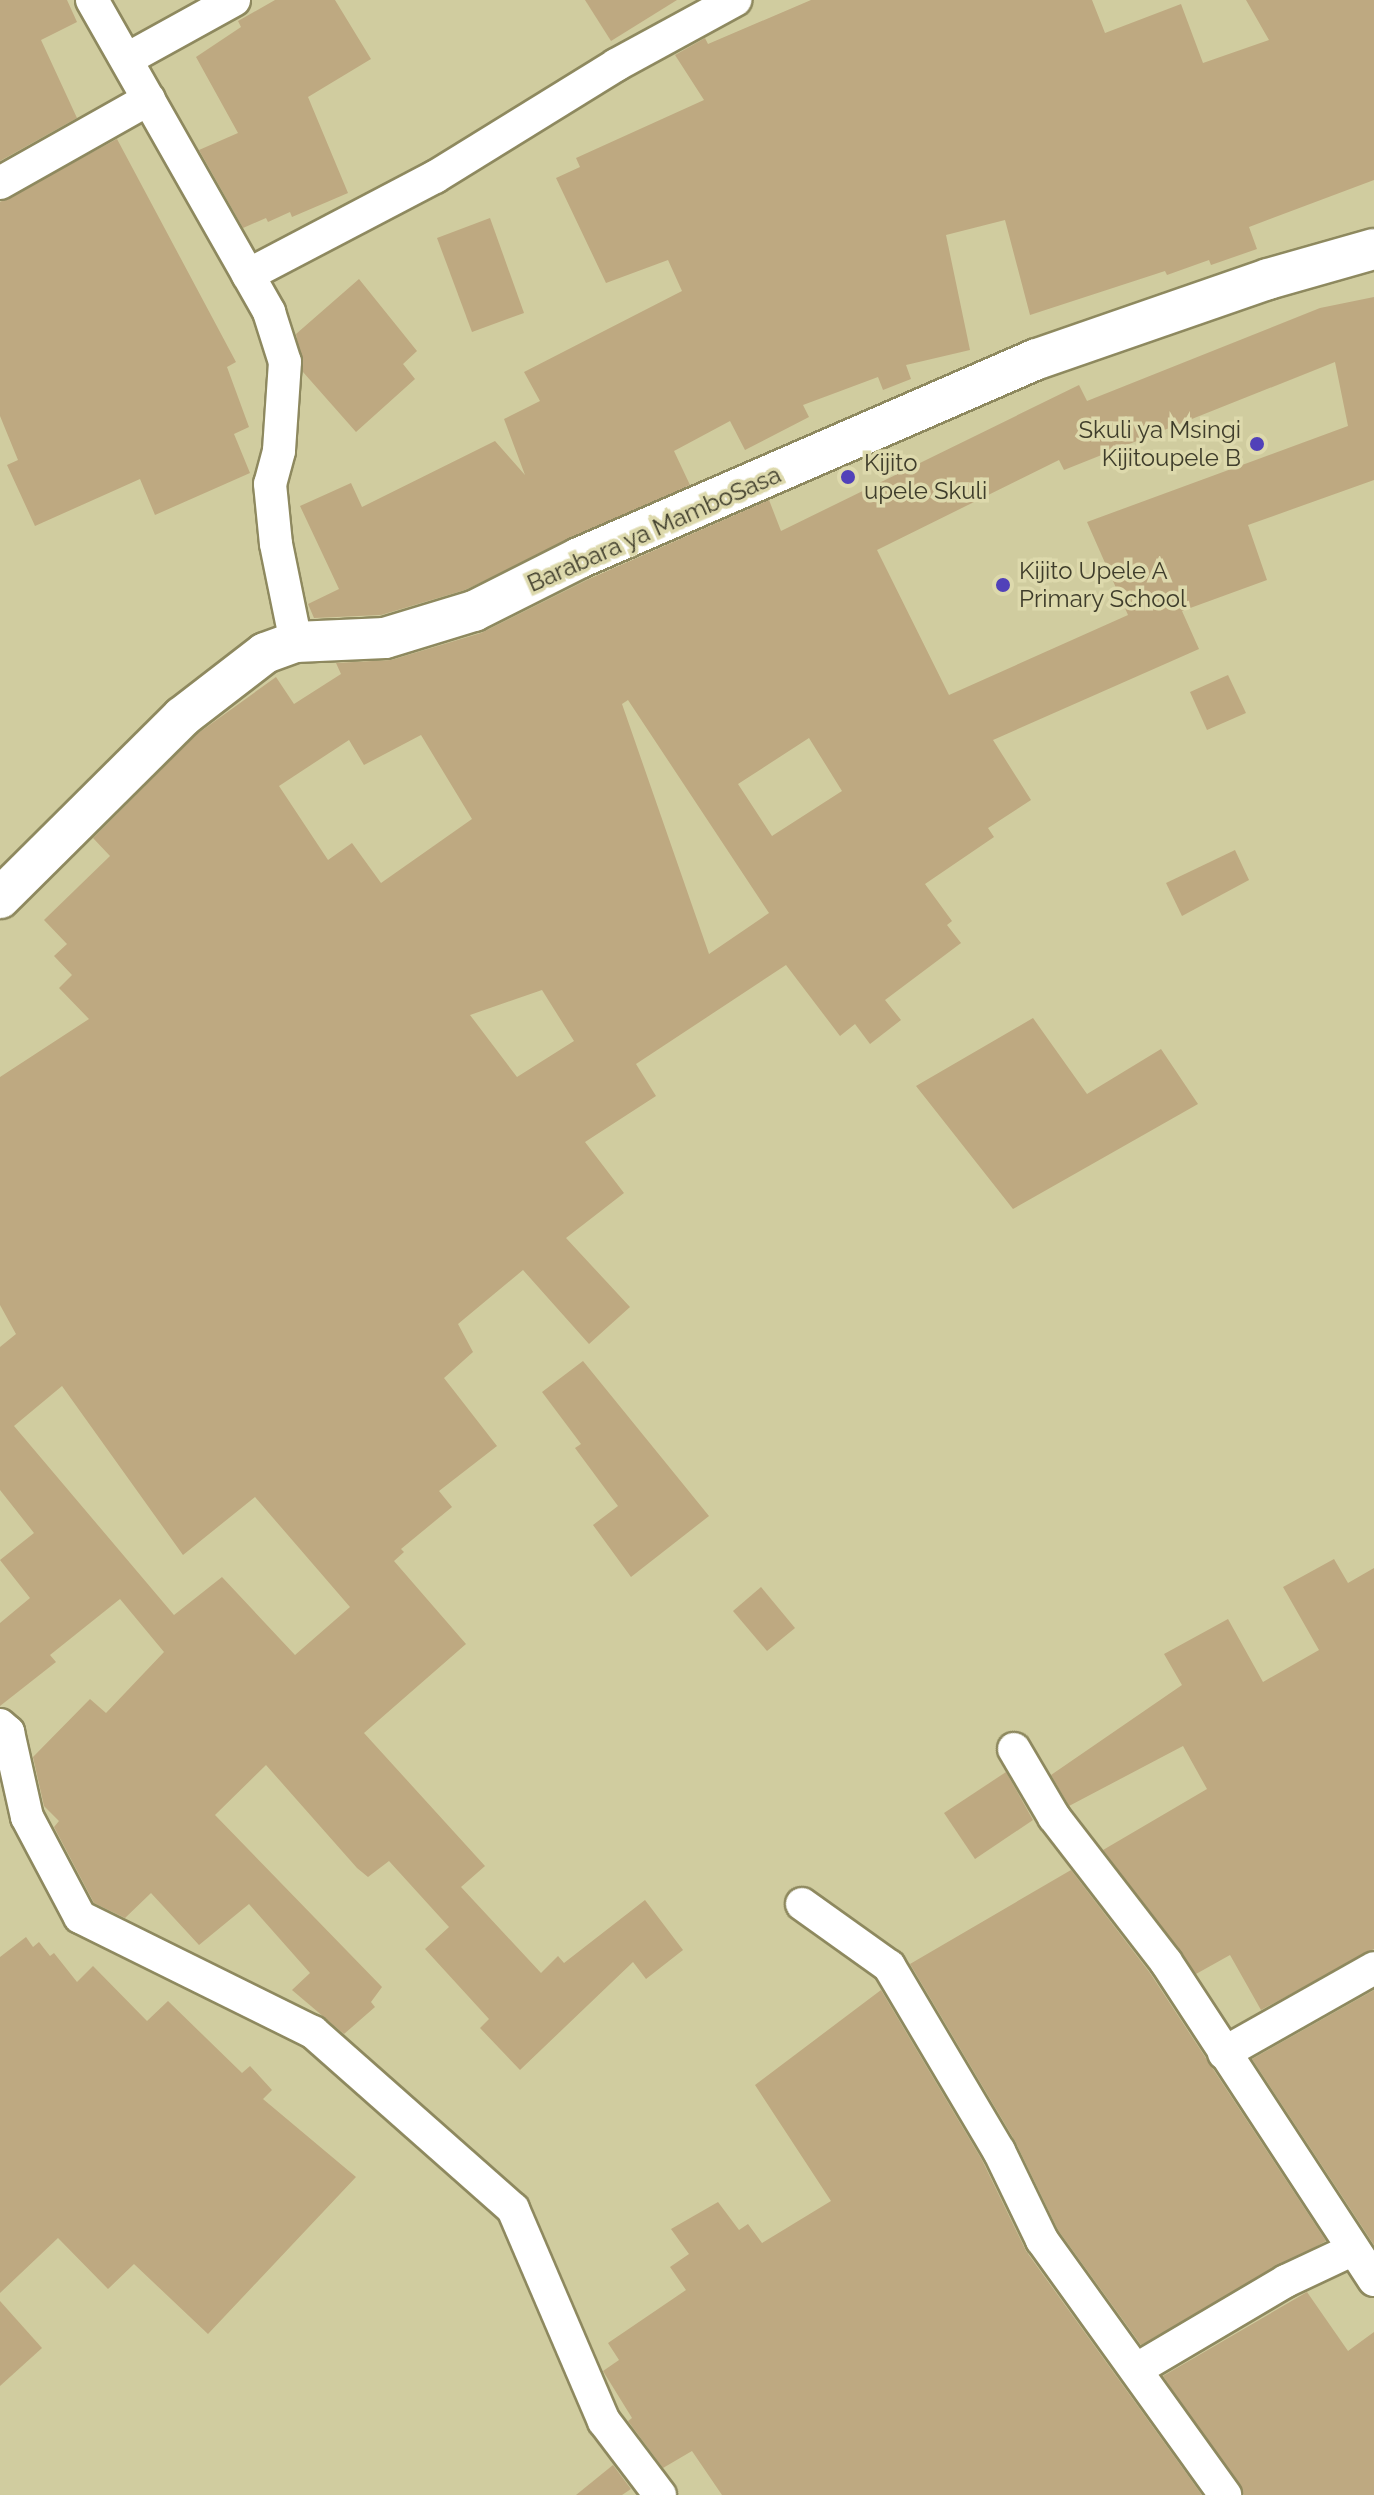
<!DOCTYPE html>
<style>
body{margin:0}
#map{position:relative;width:1374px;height:2495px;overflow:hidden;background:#d0cc9f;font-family:Raleway,sans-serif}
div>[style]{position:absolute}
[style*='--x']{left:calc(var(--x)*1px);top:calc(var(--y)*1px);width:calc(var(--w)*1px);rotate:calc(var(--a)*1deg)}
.building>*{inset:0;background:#bea981}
.roads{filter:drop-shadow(2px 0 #8e895f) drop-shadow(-2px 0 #8e895f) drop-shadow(0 2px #8e895f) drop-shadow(0 -2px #8e895f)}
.minor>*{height:32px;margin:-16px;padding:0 16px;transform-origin:16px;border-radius:16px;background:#fff}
.tertiary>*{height:40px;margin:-20px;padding:0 20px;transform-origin:20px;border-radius:20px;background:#fff}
.dots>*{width:22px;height:22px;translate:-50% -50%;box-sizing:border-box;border:4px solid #ddd9ac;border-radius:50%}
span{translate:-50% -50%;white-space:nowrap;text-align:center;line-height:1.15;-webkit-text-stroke:7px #ddd9ac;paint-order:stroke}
.poi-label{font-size:24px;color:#3f3d2b}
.right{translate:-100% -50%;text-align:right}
.left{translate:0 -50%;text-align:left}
.street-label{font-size:24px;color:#3f3d2b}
</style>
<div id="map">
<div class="building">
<i style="clip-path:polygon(0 0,67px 0,77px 22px,41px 40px,77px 118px,0 161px)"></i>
<i style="clip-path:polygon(275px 0,335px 0,371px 59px,308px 97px,348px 193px,292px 217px,290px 212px,268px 222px,266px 218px,243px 228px,199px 150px,238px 133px,196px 57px,241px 27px,238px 21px)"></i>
<i style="clip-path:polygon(585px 0,677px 0,611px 41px)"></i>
<i style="clip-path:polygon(811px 0,1092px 0,1105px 33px,1181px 4px,1203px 63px,1269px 40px,1246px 0,1374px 0,1374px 180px,1249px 227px,1257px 249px,1211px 265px,1209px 260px,1167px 275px,1165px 271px,1030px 315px,1005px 220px,946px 235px,970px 350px,906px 365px,911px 379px,883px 390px,878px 377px,803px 405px,809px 417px,745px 450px,730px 421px,674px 451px,690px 485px,465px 590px,381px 615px,314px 618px,308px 604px,339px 589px,300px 506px,351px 483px,362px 507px,495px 441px,525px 475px,504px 419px,540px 401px,524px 372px,682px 291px,668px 260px,606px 283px,556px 178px,580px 167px,576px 158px,704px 100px,675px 55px,705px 38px,708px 44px)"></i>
<i style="clip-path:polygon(117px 139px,236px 362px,227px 367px,249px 427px,234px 434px,250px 473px,155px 515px,140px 479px,35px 526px,7px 465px,18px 460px,0 416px,0 202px)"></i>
<i style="clip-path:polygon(490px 218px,524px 313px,472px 332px,437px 238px)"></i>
<i style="clip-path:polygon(359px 279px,417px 351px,403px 364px,415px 379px,356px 432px,303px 372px,296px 334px)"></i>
<i style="clip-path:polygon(evenodd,1374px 297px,1374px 480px,1248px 525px,1267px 580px,1182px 611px,1199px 649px,993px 740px,1031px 800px,988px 828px,994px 837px,925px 884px,952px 921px,947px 925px,961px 943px,885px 1000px,901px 1020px,870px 1044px,855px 1024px,840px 1036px,786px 965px,636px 1064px,656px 1096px,585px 1142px,624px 1193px,566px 1238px,630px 1307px,589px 1344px,523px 1270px,458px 1324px,473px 1352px,444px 1378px,497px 1446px,439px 1491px,452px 1507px,401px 1549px,404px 1552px,394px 1561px,466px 1644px,364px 1733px,485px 1866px,461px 1887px,541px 1973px,558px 1956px,564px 1963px,645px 1900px,683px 1950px,646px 1979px,633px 1962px,520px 2070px,480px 2028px,489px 2019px,425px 1949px,449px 1927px,389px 1861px,368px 1877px,357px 1868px,266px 1765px,215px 1815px,382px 1987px,371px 2002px,375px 2007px,344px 2034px,292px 1990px,310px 1973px,249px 1904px,199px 1945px,151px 1893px,125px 1918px,94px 1903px,54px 1827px,59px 1821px,44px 1806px,33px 1757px,90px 1699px,106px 1713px,164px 1652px,120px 1599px,50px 1655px,56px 1662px,0 1706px,0 1623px,30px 1598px,0 1560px,34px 1533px,0 1490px,0 1347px,16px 1334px,0 1305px,0 1077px,89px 1019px,59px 988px,72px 975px,54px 956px,67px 944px,44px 920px,110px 856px,93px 838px,197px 734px,276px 677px,294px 704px,341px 674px,336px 663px,391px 660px,481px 633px,589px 579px,769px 500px,781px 531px,1079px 385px,1087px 401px,1320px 308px,1374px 297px,1335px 362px,1348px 426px,1087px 522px,1128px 615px,949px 695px,877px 550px,1059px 460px,1064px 470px,1335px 362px,1374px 297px,628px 700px,769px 913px,709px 954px,622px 704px,628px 700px,1374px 297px,421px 735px,472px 819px,381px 883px,352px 843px,328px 860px,279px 786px,349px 740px,364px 765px,421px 735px,1374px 297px,809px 738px,842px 791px,772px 836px,738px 784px,809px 738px,1374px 297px,542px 990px,574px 1041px,517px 1077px,470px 1015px,542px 990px,1374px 297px,62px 1386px,183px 1555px,255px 1497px,350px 1607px,295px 1655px,222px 1577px,174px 1615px,14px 1426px,62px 1386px)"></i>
<i style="clip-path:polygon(1228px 675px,1246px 713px,1207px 730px,1190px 692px)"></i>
<i style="clip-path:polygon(1235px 850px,1249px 880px,1182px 916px,1166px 883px)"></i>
<i style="clip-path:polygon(1033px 1018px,1087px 1094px,1161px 1049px,1198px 1104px,1013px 1209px,916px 1086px)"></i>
<i style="clip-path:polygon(583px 1361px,709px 1516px,631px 1577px,593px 1525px,618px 1506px,575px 1448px,581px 1444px,542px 1392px)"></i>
<i style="clip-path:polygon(1334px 1559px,1348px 1583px,1374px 1568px,1374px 1949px,1261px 2010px,1230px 1955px,1196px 1974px,1103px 1850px,1207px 1789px,1183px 1746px,1069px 1806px,1051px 1775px,1182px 1685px,1164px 1654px,1228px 1619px,1263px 1682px,1319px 1650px,1283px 1587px)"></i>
<i style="clip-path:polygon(761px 1587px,795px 1628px,767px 1651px,733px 1611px)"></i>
<i style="clip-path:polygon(1006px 1772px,1033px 1820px,975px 1859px,944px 1813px)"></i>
<i style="clip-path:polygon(1071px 1870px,1150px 1973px,1326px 2241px,1141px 2345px,1058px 2230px,1015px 2141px,910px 1964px)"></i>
<i style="clip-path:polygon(26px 1937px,33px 1947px,39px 1942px,50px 1956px,54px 1953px,77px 1982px,93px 1966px,147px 2021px,168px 2001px,242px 2073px,250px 2066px,272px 2090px,263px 2099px,356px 2177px,208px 2334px,134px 2264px,108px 2289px,58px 2238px,0 2293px,0 1957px)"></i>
<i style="clip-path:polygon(881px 1990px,982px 2160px,1026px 2251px,1202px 2495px,722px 2495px,692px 2451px,663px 2468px,628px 2421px,632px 2418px,603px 2371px,619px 2360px,608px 2343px,686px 2290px,670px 2267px,689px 2254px,671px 2229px,718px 2202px,739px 2230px,748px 2224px,762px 2243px,831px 2201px,755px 2085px)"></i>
<i style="clip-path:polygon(1374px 1990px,1374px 2245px,1252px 2059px)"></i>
<i style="clip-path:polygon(1307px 2292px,1348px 2351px,1374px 2332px,1374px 2495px,1244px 2495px,1163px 2376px)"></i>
<i style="clip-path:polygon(0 2301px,42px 2348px,0 2386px)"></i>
<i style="clip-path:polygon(613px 2465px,631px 2489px,622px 2495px,576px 2495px)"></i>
</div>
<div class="roads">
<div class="minor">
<i style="--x:92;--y:0;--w:359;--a:60.4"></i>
<i style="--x:269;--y:312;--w:52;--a:72.3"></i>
<i style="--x:285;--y:362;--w:89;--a:93.9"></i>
<i style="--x:279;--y:451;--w:34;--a:105"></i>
<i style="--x:270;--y:484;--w:60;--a:84.3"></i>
<i style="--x:276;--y:544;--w:100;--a:78.5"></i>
<i style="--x:129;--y:58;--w:120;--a:-28.9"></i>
<i style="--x:0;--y:183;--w:171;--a:-29.4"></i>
<i style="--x:248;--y:275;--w:211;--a:-27.7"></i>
<i style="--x:435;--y:177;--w:213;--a:-31.7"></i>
<i style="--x:616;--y:65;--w:136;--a:-28.6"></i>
<i style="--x:0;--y:1725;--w:11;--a:41"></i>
<i style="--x:8;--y:1732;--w:87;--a:77.4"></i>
<i style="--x:27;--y:1817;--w:113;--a:62.1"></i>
<i style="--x:80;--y:1917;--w:260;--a:26.3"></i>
<i style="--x:313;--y:2032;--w:267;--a:41.5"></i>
<i style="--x:513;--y:2209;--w:231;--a:66.8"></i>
<i style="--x:604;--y:2421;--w:93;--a:52.9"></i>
<i style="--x:1014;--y:1749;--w:79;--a:59.5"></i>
<i style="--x:1054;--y:1817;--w:183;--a:52.3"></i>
<i style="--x:1166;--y:1962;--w:380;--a:56.8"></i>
<i style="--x:802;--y:1904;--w:107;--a:35.5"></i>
<i style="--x:889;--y:1966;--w:215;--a:59.3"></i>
<i style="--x:999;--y:2151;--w:99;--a:64.2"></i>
<i style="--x:1042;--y:2240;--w:314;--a:54.3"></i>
<i style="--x:1224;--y:2053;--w:172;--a:-29.5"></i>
<i style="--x:1137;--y:2369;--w:173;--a:-30.6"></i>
<i style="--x:1286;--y:2281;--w:73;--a:-25.2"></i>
</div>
<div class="tertiary">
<i style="--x:0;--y:898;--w:257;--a:-44.8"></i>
<i style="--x:182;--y:717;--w:105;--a:-37.6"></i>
<i style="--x:265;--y:653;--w:33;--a:-20"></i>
<i style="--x:296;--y:642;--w:89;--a:-2.6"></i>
<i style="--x:385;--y:638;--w:93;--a:-16.9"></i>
<i style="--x:474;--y:611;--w:118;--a:-26.8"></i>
<i style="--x:579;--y:558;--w:499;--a:-23.5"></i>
<i style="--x:1037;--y:359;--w:244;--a:-19.1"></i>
<i style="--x:1268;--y:279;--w:110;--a:-15.8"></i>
</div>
</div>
<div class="dots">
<i style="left:1257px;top:444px;background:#5141b9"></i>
<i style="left:848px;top:477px;background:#5141b9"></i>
<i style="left:1003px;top:585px;background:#5141b9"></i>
</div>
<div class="poi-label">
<span class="right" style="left:1241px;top:444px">Skuli ya Msingi<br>Kijitoupele B</span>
<span class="left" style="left:864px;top:477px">Kijito<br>upele Skuli</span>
<span class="left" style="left:1019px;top:585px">Kijito Upele A<br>Primary School</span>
</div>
<div class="street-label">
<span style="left:654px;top:529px;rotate:-24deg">Barabara ya MamboSasa</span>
</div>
</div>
